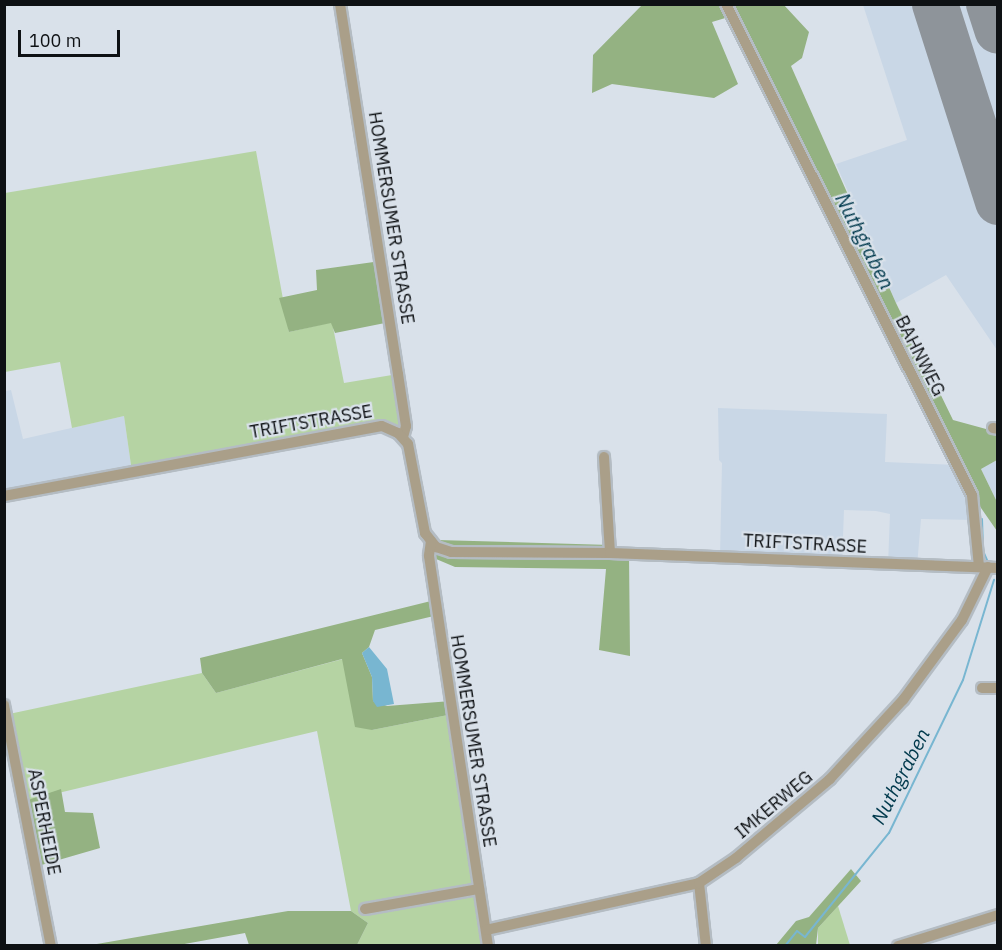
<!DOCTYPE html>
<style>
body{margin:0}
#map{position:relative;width:1002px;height:950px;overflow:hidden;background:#d9e1ea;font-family:"IBM Plex Sans",sans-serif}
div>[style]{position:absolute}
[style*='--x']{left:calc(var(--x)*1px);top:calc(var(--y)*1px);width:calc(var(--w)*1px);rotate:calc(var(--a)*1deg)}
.built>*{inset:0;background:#c9d7e6}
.green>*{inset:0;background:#b5d3a3}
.forest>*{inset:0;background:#94b282}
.water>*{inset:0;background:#78b6d1}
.stream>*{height:2px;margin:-1px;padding:0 1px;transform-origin:1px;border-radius:1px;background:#78b6d1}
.runway>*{height:46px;margin:-23px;padding:0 23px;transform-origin:23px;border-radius:23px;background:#8e949a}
.roads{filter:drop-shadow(2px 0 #b4bcc3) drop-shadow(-2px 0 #b4bcc3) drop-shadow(0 2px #b4bcc3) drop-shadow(0 -2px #b4bcc3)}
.minor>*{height:10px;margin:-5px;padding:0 5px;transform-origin:5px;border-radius:5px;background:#aa9f89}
span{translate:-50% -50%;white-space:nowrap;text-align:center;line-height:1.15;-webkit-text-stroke:4.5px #d9e1ea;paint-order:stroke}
.street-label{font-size:18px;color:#0e1114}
.water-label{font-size:20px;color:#00394c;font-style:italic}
.frame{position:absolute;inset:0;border:6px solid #0e1114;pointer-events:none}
.scale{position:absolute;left:18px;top:30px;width:102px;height:27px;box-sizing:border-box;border:3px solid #0e1114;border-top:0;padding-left:8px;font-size:18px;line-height:21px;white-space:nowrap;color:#0e1114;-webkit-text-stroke:4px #d9e1ea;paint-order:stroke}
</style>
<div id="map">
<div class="built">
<i style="clip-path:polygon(863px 5px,997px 5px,997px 350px,946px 275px,896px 303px,836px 164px,907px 140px)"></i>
<i style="clip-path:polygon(11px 390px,23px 439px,124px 416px,132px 472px,5px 496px,5px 391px)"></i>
<i style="clip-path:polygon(718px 408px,887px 414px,885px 462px,957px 465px,977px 520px,921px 519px,917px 566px,888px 565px,890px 514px,876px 511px,844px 510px,842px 563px,720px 557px,722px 463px,719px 460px)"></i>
<i style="clip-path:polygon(997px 460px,997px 502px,981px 469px)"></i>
</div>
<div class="green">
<i style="clip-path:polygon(256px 151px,289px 332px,332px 322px,344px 383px,398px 374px,403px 437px,389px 427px,132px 472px,124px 416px,72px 428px,60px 362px,5px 372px,5px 193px)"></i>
<i style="clip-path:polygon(343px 659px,372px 730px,453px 714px,488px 945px,357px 945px,368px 923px,351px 911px,317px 731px,25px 801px,9px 714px,202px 673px,216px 693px)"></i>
<i style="clip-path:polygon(838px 906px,850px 945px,818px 945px,818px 928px)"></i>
</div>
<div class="forest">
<i style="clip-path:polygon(783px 4px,809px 32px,802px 58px,791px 66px,896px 303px,953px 420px,997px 432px,997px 460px,981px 469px,997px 502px,997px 531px,972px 495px,732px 16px,712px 22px,738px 84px,714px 98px,612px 84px,592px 93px,593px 55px,642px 5px)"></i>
<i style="clip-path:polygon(381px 261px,390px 322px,335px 333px,331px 323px,289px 332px,279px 298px,317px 290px,316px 270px)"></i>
<i style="clip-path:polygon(437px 540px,610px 545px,610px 553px,629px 554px,630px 656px,599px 650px,606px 569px,455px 567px,429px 556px,431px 541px)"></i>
<i style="clip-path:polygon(435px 600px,438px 615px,375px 630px,369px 647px,362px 653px,372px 677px,373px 701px,387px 706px,451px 701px,453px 714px,372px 730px,355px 727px,342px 659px,216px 693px,202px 673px,200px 658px)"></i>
<i style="clip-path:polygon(61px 789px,65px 812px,93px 813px,100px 848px,38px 866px,25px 801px)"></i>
<i style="clip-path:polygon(851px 869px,861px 881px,818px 928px,816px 945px,776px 945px,796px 921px,809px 917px)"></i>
<i style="clip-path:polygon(288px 911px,351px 911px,368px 923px,357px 945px,249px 945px,245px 933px,179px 945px,91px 945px)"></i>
</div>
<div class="water">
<i style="clip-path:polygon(369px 647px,387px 669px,394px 704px,377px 707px,373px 701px,372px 677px,362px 653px)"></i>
</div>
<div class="stream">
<i style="--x:982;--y:519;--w:32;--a:88"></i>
<i style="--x:983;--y:551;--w:10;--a:66"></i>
<i style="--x:785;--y:946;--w:19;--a:-51"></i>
<i style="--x:797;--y:931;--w:10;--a:37"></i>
<i style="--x:805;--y:937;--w:134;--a:-51.1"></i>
<i style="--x:889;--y:833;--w:170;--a:-64.2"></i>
<i style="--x:963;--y:680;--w:105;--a:-72.8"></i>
</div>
<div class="runway">
<i style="--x:935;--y:4;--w:208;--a:72.3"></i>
<i style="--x:989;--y:4;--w:28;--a:72"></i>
</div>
<div class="roads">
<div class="minor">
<i style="--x:340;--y:4;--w:375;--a:81.1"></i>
<i style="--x:398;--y:374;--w:53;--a:81.3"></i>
<i style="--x:406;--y:426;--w:11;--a:105"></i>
<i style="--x:726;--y:4;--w:549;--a:63.39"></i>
<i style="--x:972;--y:495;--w:72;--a:84.4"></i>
<i style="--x:993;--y:428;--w:5;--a:11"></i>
<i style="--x:604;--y:457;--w:96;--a:86.4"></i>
<i style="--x:4;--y:496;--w:384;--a:-10.5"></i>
<i style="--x:382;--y:426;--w:17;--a:24"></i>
<i style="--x:398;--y:433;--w:15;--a:48"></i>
<i style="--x:408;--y:444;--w:91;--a:79.2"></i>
<i style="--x:425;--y:533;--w:18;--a:52"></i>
<i style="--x:436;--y:547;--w:16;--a:18"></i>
<i style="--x:451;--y:552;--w:159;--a:0.4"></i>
<i style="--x:610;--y:553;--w:388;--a:2.2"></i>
<i style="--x:431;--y:541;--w:15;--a:98"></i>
<i style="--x:429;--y:556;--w:394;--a:81.4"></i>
<i style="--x:982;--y:688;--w:16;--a:0"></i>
<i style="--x:4;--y:705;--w:246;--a:79"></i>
<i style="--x:699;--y:883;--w:63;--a:83.7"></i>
<i style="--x:365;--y:909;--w:116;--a:-10"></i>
<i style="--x:486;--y:930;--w:218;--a:-12.4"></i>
<i style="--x:699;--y:883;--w:45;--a:-34"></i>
<i style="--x:736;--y:858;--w:123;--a:-40"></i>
<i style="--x:830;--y:779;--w:108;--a:-47.3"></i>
<i style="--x:903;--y:700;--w:99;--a:-53.6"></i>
<i style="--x:962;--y:620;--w:59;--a:-63.9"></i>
<i style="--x:898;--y:946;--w:105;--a:-17.2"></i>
</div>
</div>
<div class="street-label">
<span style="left:391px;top:218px;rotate:81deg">HOMMERSUMER STRASSE</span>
<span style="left:920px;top:356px;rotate:63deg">BAHNWEG</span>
<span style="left:311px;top:422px;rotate:-10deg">TRIFTSTRASSE</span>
<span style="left:805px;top:544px;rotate:3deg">TRIFTSTRASSE</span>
<span style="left:473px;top:741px;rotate:81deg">HOMMERSUMER STRASSE</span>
<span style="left:774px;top:805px;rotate:-40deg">IMKERWEG</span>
<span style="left:44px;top:822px;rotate:79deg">ASPERHEIDE</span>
</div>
<div class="water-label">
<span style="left:865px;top:241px;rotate:63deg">Nuthgraben</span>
<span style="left:900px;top:776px;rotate:-63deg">Nuthgraben</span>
</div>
<div class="frame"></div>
<div class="scale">100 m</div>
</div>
